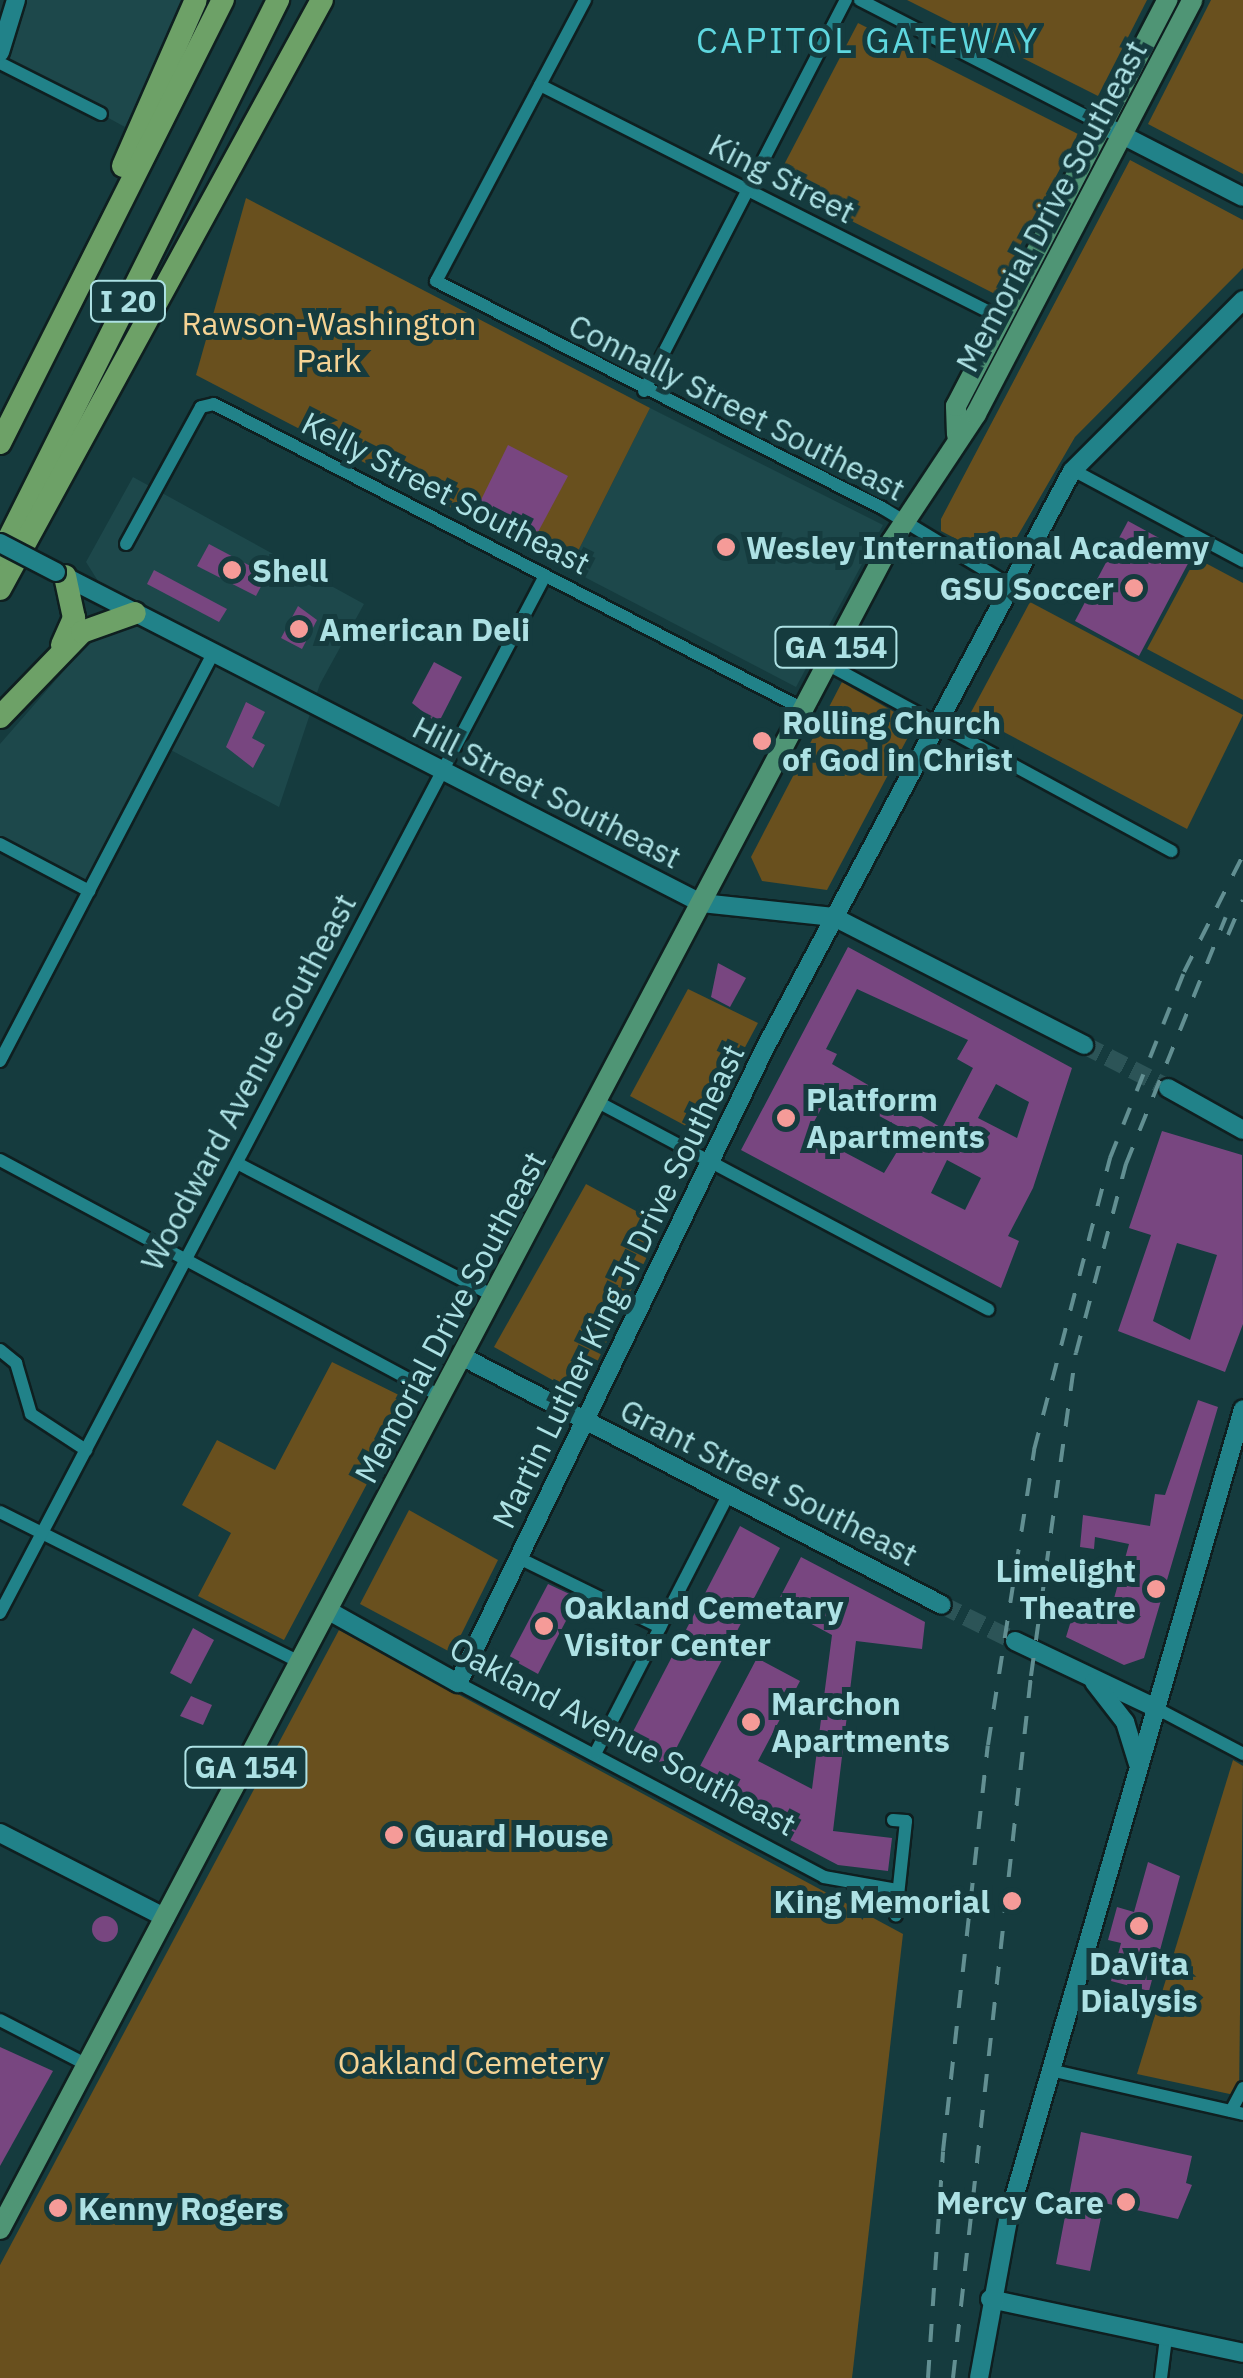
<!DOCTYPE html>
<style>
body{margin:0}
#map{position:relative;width:1243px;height:2378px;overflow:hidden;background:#153b3e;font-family:"IBM Plex Sans",sans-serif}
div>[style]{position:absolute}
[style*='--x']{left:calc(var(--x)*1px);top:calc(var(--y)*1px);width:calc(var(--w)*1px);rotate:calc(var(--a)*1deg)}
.built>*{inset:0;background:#1d484b}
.green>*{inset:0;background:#69501e}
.building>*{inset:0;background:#784680}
.round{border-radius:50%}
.secondary-tunnel>*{height:18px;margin-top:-9px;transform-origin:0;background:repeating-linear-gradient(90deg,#2c5457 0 18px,transparent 0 27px)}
.roads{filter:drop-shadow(2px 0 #0f1f20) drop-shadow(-2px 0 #0f1f20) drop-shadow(0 2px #0f1f20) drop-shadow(0 -2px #0f1f20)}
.street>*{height:12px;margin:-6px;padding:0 6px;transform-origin:6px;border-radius:6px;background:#218289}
.secondary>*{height:18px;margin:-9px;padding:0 9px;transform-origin:9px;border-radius:9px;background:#218289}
.primary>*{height:20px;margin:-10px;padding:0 10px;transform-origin:10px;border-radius:10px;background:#4f9575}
.highway>*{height:22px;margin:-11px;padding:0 11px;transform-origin:11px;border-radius:11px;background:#6da167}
.rail>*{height:4px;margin-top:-2px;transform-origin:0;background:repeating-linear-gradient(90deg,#628f92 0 18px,transparent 0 36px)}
.bridges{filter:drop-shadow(2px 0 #0f1f20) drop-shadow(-2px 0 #0f1f20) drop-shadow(0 2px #0f1f20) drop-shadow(0 -2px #0f1f20)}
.secondary-bridge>*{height:18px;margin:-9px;padding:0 9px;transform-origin:9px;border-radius:9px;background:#218289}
.dots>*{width:28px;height:28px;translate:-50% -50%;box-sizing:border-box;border:5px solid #153b3e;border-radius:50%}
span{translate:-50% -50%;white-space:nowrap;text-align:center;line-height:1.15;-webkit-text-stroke:10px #153b3e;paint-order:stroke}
.shield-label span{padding:2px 8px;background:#153b3e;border:2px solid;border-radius:8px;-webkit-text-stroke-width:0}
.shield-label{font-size:30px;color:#ade1e4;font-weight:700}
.street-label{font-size:32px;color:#ade1e4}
.park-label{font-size:32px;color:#f6d394}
.poi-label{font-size:32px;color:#ade1e4;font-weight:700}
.left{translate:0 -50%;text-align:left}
.right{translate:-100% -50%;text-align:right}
.neighbourhood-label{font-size:35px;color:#5fd7df;letter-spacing:2.5px}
</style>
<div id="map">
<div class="built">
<i style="clip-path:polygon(6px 0,188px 0,125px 127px,0 59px)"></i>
<i style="clip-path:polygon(650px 408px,883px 525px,796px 687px,569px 569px)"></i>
<i style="clip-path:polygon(133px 477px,364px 604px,320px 684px,279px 807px,165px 747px,89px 891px,0 844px,0 744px,95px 635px,110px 600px,86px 562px)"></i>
</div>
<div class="green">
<i style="clip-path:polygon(907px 0,1147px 0,1098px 96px)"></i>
<i style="clip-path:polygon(1211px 0,1243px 0,1243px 174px,1148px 124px)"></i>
<i style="clip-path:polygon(858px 23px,1078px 134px,995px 294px,775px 182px)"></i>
<i style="clip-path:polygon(1130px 160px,1243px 220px,1243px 268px,1075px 437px,1002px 563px,941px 531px,941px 519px)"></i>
<i style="clip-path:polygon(246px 198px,650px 408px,569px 569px,196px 375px)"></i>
<i style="clip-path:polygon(1196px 558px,1243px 583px,1243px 700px,1147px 649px)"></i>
<i style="clip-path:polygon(1030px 602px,1243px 715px,1187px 829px,970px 714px)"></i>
<i style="clip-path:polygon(842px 682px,915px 724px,827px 890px,762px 881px,751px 857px)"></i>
<i style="clip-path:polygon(688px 989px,758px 1023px,699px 1133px,630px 1096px)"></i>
<i style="clip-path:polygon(586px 1184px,662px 1225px,581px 1396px,494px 1347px)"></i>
<i style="clip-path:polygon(332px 1362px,411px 1401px,284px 1640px,198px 1596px,231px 1533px,182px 1505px,217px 1440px,275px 1470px)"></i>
<i style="clip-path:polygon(409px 1510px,498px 1560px,452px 1653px,360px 1604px)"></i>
<i style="clip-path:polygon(339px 1630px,903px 1934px,852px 2378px,0 2378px,0 2265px)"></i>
<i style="clip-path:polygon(1233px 1760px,1243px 1766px,1239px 2096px,1137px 2074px)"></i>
</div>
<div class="building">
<i style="clip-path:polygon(508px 445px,568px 476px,538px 532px,480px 502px)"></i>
<i style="clip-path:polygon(1128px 521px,1192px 556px,1139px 656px,1075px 621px)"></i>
<i style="clip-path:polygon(209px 544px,267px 575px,256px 596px,197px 566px)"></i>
<i style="clip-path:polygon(154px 570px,227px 609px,219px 622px,147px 584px)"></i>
<i style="clip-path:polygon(298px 606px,317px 620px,302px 649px,281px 638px)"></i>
<i style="clip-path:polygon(434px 662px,462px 677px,441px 718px,432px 719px,412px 703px)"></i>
<i style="clip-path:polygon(246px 702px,265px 712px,252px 738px,265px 745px,253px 768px,226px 747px)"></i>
<i style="clip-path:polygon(evenodd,848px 947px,1072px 1068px,1033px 1188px,1008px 1236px,1019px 1241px,1001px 1288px,741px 1150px,848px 947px,857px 989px,968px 1040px,957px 1059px,973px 1068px,942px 1128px,832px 1064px,837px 1054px,826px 1049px,857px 989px,848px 947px,996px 1084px,1029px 1102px,1017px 1138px,978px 1118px,996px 1084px,848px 947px,831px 1090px,909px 1132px,884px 1173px,808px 1133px,831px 1090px,848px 947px,947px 1160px,981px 1178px,965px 1210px,931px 1193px,947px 1160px)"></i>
<i style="clip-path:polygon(718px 963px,746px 978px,730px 1007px,711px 997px)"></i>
<i style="clip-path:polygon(evenodd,1162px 1131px,1242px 1155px,1243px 1324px,1225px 1372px,1118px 1331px,1151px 1235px,1129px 1228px,1162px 1131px,1177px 1243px,1217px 1255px,1190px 1340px,1153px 1321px,1177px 1243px)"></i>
<i style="clip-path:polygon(1198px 1400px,1218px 1407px,1144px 1658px,1124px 1665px,1066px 1637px,1077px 1601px,1110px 1613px,1129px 1544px,1095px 1537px,1094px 1549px,1080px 1547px,1083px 1515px,1150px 1526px,1155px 1494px,1165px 1495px)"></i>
<i style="clip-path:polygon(740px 1526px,780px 1548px,666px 1768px,625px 1747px)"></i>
<i style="clip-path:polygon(801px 1557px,925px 1622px,922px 1649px,856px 1641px,833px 1831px,892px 1838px,888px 1871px,838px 1865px,689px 1787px,757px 1658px,800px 1681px,758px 1761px,812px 1789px,832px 1635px,776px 1605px)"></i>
<i style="clip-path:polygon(548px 1584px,578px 1598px,538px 1674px,509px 1658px)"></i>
<i style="clip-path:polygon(193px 1628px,214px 1640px,191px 1684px,170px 1673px)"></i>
<i style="clip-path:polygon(191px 1696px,212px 1705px,203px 1725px,180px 1716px)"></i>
<i style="clip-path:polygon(1148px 1862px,1180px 1876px,1149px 1991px,1111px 1981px,1121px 1943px,1108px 1940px,1117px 1907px,1134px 1912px)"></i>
<i class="round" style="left:92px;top:1916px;width:26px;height:26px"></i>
<i style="clip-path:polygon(0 2047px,53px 2071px,0 2166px)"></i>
<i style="clip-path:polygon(1081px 2132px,1192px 2156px,1186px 2183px,1192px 2185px,1178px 2219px,1104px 2203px,1090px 2271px,1056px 2264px)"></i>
</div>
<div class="secondary-tunnel">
<i style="--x:1084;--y:1045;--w:94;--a:27.1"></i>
<i style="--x:942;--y:1605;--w:81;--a:26.3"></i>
</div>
<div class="roads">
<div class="street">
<i style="--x:585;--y:0;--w:318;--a:117.9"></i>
<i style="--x:436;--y:281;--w:503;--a:26.97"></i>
<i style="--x:884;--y:509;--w:147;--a:31.1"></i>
<i style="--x:860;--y:0;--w:273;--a:27.2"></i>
<i style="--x:0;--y:63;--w:113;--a:26.8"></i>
<i style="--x:540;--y:85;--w:517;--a:26.81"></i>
<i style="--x:644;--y:391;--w:440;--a:-62.7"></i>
<i style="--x:1073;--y:470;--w:193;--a:28.2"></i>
<i style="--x:126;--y:544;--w:156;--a:-61.3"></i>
<i style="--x:201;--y:407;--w:13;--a:-13"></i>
<i style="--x:214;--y:404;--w:663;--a:27.38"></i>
<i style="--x:827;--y:664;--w:392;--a:28.5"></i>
<i style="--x:0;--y:844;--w:101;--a:27.8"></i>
<i style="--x:0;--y:1061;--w:459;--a:-62.4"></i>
<i style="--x:598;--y:1102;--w:442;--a:28"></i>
<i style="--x:0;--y:1160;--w:502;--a:28.2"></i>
<i style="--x:237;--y:1163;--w:291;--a:27.4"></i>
<i style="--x:0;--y:1350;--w:21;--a:39"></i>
<i style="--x:16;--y:1363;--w:53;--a:73.6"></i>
<i style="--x:31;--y:1414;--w:66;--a:33.2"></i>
<i style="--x:0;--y:1512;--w:337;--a:26.6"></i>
<i style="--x:521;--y:1559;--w:155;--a:26.1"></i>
<i style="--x:0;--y:1613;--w:1171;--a:-62.28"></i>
<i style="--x:458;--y:1683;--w:414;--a:27.9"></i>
<i style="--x:824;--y:1877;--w:74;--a:10.1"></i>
<i style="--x:1154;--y:1707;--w:101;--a:27.8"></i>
<i style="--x:595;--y:1754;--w:291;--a:-62.8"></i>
<i style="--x:893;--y:1820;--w:13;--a:4"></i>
<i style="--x:906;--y:1821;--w:95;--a:96.1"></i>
<i style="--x:0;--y:2020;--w:98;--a:27.3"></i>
<i style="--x:1050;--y:2070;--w:198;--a:12.8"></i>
<i style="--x:1231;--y:2111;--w:26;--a:-62"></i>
<i style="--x:1161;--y:2378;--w:40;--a:-82.9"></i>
</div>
<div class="secondary">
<i style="--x:0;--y:52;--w:54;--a:-72.9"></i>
<i style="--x:1103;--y:125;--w:157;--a:27.2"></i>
<i style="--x:60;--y:574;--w:721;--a:27.17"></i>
<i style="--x:701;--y:903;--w:134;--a:6"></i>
<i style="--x:834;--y:917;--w:281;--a:27.1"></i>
<i style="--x:1168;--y:1088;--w:86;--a:29.2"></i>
<i style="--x:463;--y:1357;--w:539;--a:27.37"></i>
<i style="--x:329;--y:1611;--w:148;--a:29.2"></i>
<i style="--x:458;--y:1683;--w:708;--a:-64.2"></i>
<i style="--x:766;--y:1046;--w:651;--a:-61.98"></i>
<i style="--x:1072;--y:471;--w:242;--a:-45"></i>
<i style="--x:1015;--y:1641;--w:154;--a:25.4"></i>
<i style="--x:1094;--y:1682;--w:51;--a:52.2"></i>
<i style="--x:1125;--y:1722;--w:44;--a:72.8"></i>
<i style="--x:0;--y:1833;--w:186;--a:27.1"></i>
<i style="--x:990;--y:2299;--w:259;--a:12"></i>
<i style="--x:979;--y:2378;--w:166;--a:-79.6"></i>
<i style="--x:1009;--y:2215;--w:839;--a:-73.81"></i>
</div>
<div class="primary">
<i style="--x:957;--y:435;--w:29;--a:-92"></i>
<i style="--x:956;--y:406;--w:458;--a:-62.5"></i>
<i style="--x:0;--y:2229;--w:1909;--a:-62.15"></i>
<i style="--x:892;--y:541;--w:152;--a:-56.5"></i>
<i style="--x:976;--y:414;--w:467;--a:-62.4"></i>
</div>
<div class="highway">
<i style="--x:123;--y:166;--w:181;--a:-66.3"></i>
<i style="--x:0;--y:443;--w:496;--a:-63.3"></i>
<i style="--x:0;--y:556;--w:622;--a:-63.43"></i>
<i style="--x:0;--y:589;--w:671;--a:-61.34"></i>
<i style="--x:62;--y:645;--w:30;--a:-66"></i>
<i style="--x:74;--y:618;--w:43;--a:-102.1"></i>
<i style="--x:0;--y:717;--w:118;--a:-46"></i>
<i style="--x:82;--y:632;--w:56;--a:-19.7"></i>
</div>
</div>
<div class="rail">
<i style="--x:1228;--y:935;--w:38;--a:-67"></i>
<i style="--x:928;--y:2378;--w:227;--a:-86.2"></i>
<i style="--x:943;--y:2151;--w:408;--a:-83.7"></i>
<i style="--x:988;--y:1745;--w:299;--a:-81.1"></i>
<i style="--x:1034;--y:1450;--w:302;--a:-75.4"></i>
<i style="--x:1110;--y:1158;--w:200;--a:-68.3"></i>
<i style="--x:1184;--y:972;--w:131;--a:-63.2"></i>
<i style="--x:953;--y:2378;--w:706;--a:-83.66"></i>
<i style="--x:1031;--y:1676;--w:326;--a:-82.1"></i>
<i style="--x:1076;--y:1353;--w:196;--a:-75.2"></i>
<i style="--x:1126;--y:1164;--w:266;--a:-68"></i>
</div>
<div class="bridges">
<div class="secondary-bridge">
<i style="--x:0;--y:543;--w:63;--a:27.4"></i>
</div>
</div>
<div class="dots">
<i style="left:726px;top:547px;background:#f59b98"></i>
<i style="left:232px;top:570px;background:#f59b98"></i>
<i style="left:1134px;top:588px;background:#f59b98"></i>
<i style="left:299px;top:629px;background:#f59b98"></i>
<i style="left:762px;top:741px;background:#f59b98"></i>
<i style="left:786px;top:1118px;background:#f59b98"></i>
<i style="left:1156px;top:1589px;background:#f59b98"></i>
<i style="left:544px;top:1626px;background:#f59b98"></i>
<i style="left:751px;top:1722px;background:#f59b98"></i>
<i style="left:394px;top:1835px;background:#f59b98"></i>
<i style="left:1012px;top:1901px;background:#f59b98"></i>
<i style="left:1139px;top:1926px;background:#f59b98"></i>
<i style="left:1126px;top:2202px;background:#f59b98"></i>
<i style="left:58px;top:2208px;background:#f59b98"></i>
</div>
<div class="shield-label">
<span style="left:128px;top:301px">I 20</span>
<span style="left:836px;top:647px">GA 154</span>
<span style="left:246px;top:1767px">GA 154</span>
</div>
<div class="street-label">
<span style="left:782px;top:178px;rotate:27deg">King Street</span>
<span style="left:1051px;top:206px;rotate:-62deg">Memorial Drive Southeast</span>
<span style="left:737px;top:407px;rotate:27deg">Connally Street Southeast</span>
<span style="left:446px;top:493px;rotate:27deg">Kelly Street Southeast</span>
<span style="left:547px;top:792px;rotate:27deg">Hill Street Southeast</span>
<span style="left:248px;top:1082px;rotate:-62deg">Woodward Avenue Southeast</span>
<span style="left:618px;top:1286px;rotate:-64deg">Martin Luther King Jr Drive Southeast</span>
<span style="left:450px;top:1317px;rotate:-62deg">Memorial Drive Southeast</span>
<span style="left:769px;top:1482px;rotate:27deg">Grant Street Southeast</span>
<span style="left:623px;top:1736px;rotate:28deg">Oakland Avenue Southeast</span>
</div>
<div class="park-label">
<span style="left:329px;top:342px">Rawson-Washington<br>Park</span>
<span style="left:471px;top:2062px">Oakland Cemetery</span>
</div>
<div class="poi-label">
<span class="left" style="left:746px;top:547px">Wesley International Academy</span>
<span class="left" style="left:252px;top:570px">Shell</span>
<span class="right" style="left:1114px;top:588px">GSU Soccer</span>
<span class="left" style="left:319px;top:629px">American Deli</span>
<span class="left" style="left:782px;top:741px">Rolling Church<br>of God in Christ</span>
<span class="left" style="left:806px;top:1118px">Platform<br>Apartments</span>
<span class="right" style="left:1136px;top:1589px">Limelight<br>Theatre</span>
<span class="left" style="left:564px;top:1626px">Oakland Cemetary<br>Visitor Center</span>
<span class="left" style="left:771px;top:1722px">Marchon<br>Apartments</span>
<span class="left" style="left:414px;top:1835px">Guard House</span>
<span class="right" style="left:990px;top:1901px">King Memorial</span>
<span style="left:1139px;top:1982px">DaVita<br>Dialysis</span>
<span class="right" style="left:1104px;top:2202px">Mercy Care</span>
<span class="left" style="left:78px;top:2208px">Kenny Rogers</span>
</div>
<div class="neighbourhood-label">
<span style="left:868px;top:40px">CAPITOL GATEWAY</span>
</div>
</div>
